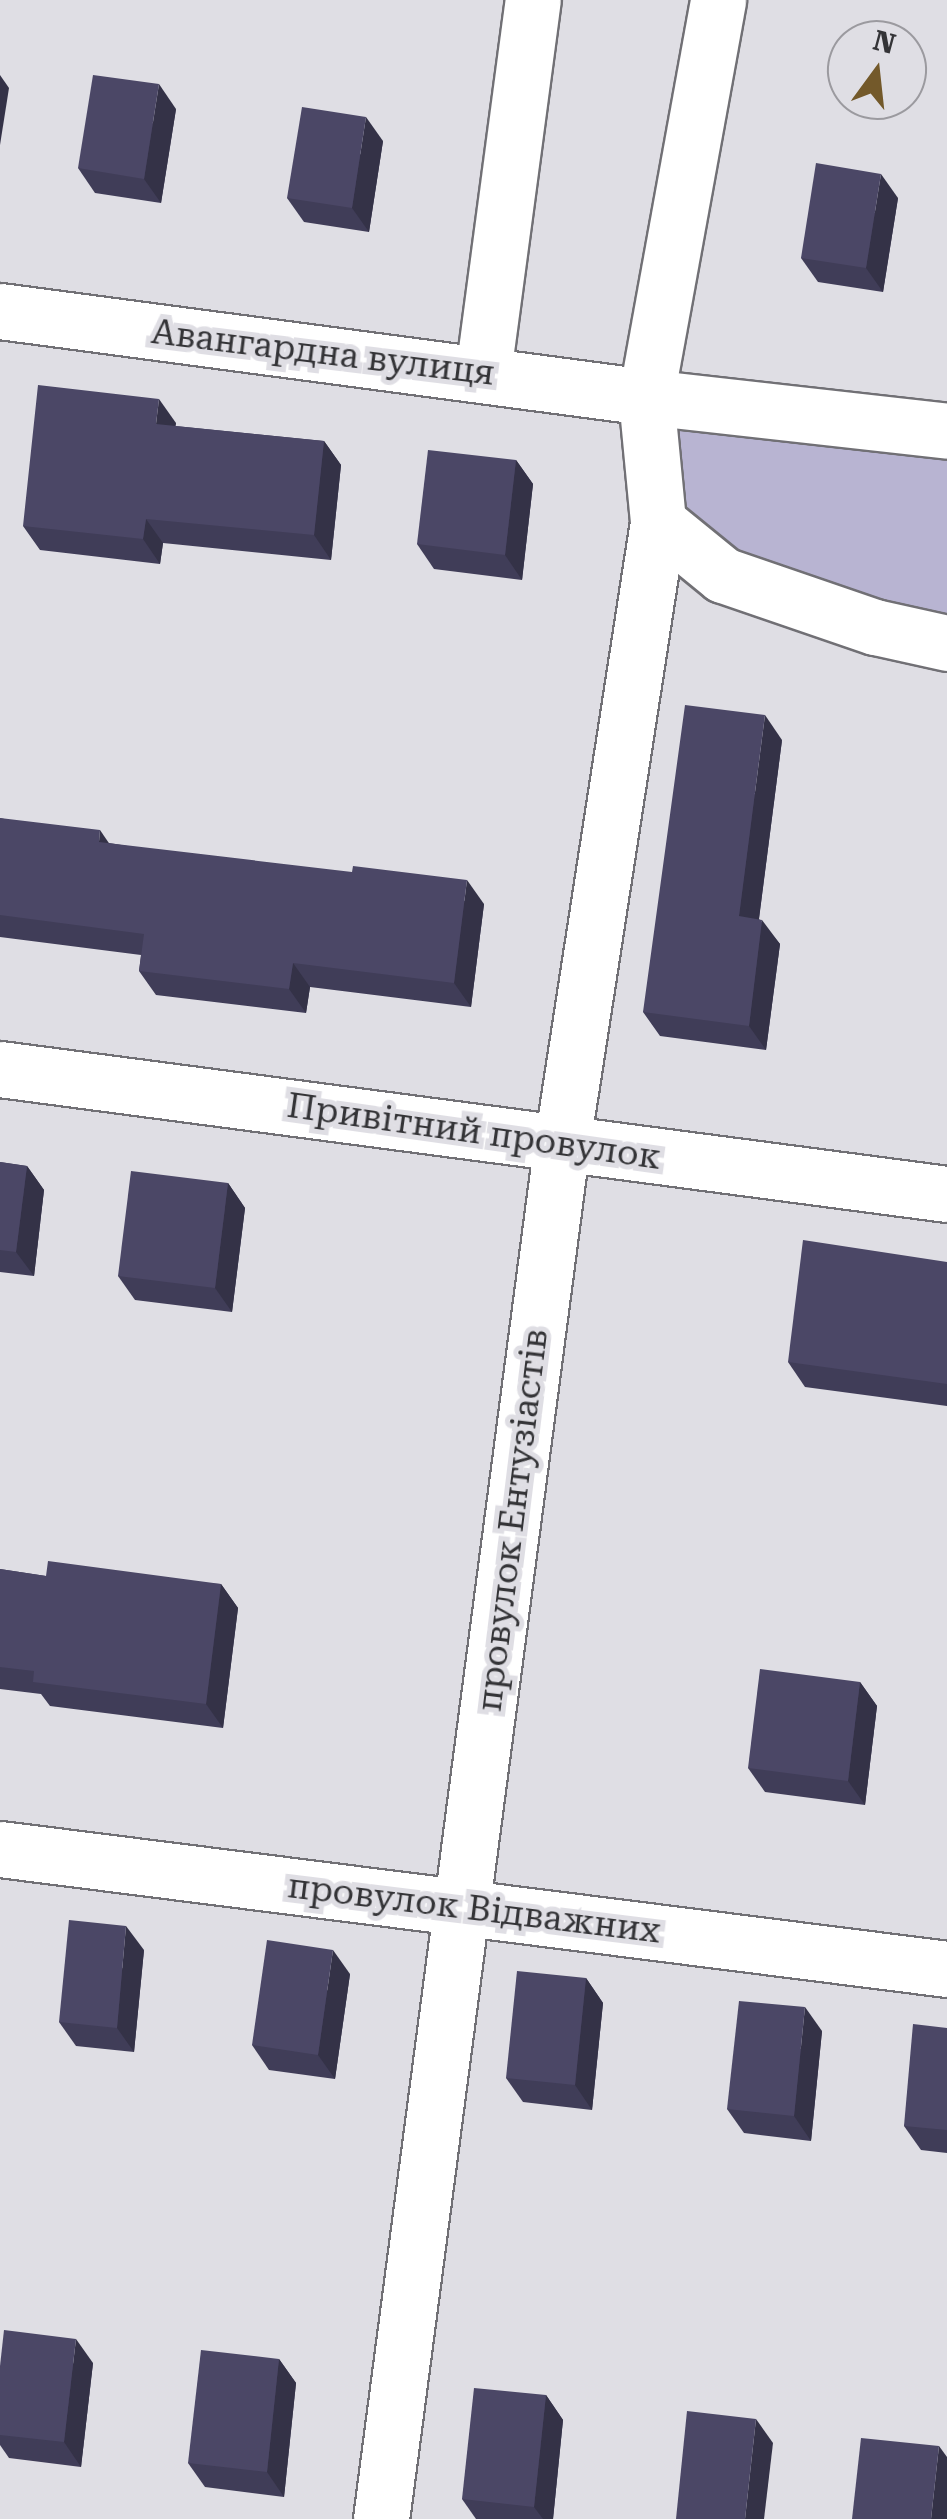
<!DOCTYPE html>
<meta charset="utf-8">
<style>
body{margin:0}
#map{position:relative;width:947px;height:2519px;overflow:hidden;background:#dfdee4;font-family:"Roboto Serif",serif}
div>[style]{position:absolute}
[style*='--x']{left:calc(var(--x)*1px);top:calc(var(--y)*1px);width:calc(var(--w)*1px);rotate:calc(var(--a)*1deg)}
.green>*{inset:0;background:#b8b4d2}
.roads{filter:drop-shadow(2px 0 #717075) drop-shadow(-2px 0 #717075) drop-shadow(0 2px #717075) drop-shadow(0 -2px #717075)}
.street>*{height:55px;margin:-27.5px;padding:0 27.5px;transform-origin:27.5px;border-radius:27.5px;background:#fff}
.secondary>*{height:55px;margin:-27.5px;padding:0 27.5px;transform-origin:27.5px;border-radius:27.5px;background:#fff}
.wall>*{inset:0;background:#403d58}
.shaded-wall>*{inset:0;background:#343247}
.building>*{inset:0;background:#4b4766}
span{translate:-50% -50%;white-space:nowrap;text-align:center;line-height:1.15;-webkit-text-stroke:10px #dfdee4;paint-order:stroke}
.street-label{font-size:35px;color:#343437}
.north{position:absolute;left:827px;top:20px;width:100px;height:100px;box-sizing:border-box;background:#dfdee4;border:2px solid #9b9a9f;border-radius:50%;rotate:15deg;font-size:28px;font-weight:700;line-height:40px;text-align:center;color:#343437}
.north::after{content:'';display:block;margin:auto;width:35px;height:45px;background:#73592a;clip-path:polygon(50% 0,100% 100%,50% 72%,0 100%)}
</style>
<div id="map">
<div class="green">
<i style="clip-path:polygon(646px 397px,947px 431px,947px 643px,658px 522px)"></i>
</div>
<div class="roads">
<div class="street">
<i style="--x:483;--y:373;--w:376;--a:-82.4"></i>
<i style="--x:646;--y:397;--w:403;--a:-79.7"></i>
<i style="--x:0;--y:1069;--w:955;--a:7.52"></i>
<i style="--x:0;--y:1849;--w:955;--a:7.22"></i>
<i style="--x:381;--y:2519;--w:1388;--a:-82.51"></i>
<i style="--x:562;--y:1143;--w:628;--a:-81.21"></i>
</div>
<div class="secondary">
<i style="--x:0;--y:311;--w:652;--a:7.58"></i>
<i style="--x:646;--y:397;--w:126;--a:84.5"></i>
<i style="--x:658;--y:522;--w:84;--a:39.2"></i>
<i style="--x:723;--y:575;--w:161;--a:18.9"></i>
<i style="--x:875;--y:627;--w:74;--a:12.5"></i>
<i style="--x:646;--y:397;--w:303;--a:6.4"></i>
</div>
</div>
<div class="wall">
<i style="clip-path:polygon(176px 109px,161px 203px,95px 193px,78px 168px)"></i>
<i style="clip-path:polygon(383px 141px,369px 232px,304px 222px,287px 198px)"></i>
<i style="clip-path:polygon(898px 198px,883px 292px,818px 282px,801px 258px)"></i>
<i style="clip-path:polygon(176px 423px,175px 426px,324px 441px,341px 465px,331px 560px,163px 543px,160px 564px,40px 550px,23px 526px)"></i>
<i style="clip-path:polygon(516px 460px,533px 484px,522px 580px,434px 569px,417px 544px)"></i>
<i style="clip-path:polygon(782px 740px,759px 919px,780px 944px,766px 1050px,660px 1036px,643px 1012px)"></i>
<i style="clip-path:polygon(0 818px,109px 843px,484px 904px,471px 1007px,310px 987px,306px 1013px,156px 995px,139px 971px,141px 955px,0 937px)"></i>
<i style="clip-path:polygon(0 1162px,27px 1166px,44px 1190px,34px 1276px,0 1272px)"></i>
<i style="clip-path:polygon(228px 1183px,245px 1208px,232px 1312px,135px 1300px,118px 1276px)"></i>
<i style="clip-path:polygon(947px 1262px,947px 1406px,805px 1387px,788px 1362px)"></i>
<i style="clip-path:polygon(0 1569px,46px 1576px,221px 1584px,238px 1608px,223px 1728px,50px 1706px,41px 1694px,0 1689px)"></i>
<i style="clip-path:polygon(860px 1682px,877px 1706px,865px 1805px,765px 1792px,748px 1768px)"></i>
<i style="clip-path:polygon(144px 1950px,134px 2052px,76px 2046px,59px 2022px)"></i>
<i style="clip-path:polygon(350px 1974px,335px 2079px,269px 2070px,252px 2045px)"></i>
<i style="clip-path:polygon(586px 1978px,603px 2003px,592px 2110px,523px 2102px,506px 2078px)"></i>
<i style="clip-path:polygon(947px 2028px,947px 2153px,921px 2150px,904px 2126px)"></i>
<i style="clip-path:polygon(822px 2031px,811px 2141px,744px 2133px,727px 2109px)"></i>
<i style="clip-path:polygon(279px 2359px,296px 2383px,284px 2497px,205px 2487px,188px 2463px)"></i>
<i style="clip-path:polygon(93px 2363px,81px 2467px,9px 2458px,0 2445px,0 2366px)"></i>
<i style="clip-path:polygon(546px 2395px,563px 2420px,553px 2519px,476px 2519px,462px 2499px)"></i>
</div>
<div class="shaded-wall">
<i style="clip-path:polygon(0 75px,9px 88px,0 145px)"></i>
<i style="clip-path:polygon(159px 84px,176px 109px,161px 203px,144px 179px)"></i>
<i style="clip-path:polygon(366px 117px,383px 141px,369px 232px,352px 208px)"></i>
<i style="clip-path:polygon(881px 174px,898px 198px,883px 292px,866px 268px)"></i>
<i style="clip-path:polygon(159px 399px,176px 423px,173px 448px,156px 424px)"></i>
<i style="clip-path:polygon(324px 441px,341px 465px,331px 560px,314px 535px)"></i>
<i style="clip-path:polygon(516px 460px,533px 484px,522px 580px,505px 555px)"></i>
<i style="clip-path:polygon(146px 519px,163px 543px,160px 564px,143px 539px)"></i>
<i style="clip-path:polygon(765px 715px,782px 740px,756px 941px,739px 916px)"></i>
<i style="clip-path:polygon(100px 830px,117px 855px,99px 842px)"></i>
<i style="clip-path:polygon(467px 880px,484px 904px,471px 1007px,454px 983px)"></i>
<i style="clip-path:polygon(762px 920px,780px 944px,766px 1050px,749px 1026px)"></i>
<i style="clip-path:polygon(293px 963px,310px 987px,306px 1013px,289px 989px)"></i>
<i style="clip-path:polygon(27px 1166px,44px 1190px,34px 1276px,16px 1252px)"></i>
<i style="clip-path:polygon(228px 1183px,245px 1208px,232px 1312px,215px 1288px)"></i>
<i style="clip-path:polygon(221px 1584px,238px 1608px,223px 1728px,206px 1704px)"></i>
<i style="clip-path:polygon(860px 1682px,877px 1706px,865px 1805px,848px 1781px)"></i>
<i style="clip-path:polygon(126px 1926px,144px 1950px,134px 2052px,117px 2028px)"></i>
<i style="clip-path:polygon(333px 1950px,350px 1974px,335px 2079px,318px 2055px)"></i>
<i style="clip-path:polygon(586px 1978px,603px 2003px,592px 2110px,575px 2085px)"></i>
<i style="clip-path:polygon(805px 2007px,822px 2031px,811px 2141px,794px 2116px)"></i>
<i style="clip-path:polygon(76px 2339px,93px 2363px,81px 2467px,64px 2442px)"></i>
<i style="clip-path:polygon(279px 2359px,296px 2383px,284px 2497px,267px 2472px)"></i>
<i style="clip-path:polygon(546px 2395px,563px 2420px,553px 2519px,543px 2519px,534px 2507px)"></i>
<i style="clip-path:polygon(756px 2419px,773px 2443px,764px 2519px,745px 2519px)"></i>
<i style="clip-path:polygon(939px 2446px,947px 2457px,947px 2519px,931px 2519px)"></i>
</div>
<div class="building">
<i style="clip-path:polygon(93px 75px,159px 84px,144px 179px,78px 168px)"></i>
<i style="clip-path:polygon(302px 107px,366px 117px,352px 208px,287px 198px)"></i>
<i style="clip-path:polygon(816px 163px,881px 174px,866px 268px,801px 258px)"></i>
<i style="clip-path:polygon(38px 385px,159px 399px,156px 424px,324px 441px,314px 535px,146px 519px,143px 539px,23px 526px)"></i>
<i style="clip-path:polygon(428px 450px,516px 460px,505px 555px,417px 544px)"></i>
<i style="clip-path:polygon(685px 705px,765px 715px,739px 916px,762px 920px,749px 1026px,643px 1012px)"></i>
<i style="clip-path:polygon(0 818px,100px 830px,99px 842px,352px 872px,353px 866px,467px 880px,454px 983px,293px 963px,289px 989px,139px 971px,144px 934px,0 915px)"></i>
<i style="clip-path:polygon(0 1162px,27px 1166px,16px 1252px,0 1250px)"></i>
<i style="clip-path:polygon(131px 1171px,228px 1183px,215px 1288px,118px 1276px)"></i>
<i style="clip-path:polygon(803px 1240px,947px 1262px,947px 1384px,788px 1362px)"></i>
<i style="clip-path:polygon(48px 1561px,221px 1584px,206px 1704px,33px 1682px,34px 1671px,0 1667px,0 1569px,46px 1576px)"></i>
<i style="clip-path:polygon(760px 1669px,860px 1682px,848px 1781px,748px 1768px)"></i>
<i style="clip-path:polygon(69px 1920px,126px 1926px,117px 2028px,59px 2022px)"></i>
<i style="clip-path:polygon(267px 1940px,333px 1950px,318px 2055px,252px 2045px)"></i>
<i style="clip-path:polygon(517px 1971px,586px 1978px,575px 2085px,506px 2078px)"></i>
<i style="clip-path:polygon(739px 2001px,805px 2007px,794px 2116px,727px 2109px)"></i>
<i style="clip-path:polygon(913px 2024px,947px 2028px,947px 2130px,904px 2126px)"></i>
<i style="clip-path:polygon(4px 2330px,76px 2339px,64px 2442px,0 2435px,0 2366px)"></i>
<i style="clip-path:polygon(201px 2350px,279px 2359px,267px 2472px,188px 2463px)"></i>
<i style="clip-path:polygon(474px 2388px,546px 2395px,534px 2507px,462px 2499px)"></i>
<i style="clip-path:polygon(687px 2411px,756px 2419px,745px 2519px,676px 2519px)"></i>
<i style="clip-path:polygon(861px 2438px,939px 2446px,931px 2519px,852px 2519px)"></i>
</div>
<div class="street-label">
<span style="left:323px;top:353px;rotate:7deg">Авангардна вулиця</span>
<span style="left:474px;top:1132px;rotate:8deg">Привітний провулок</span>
<span style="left:513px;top:1520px;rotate:-83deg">провулок Ентузіастів</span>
<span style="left:474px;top:1909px;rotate:7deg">провулок Відважних</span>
</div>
<div class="north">N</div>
</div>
